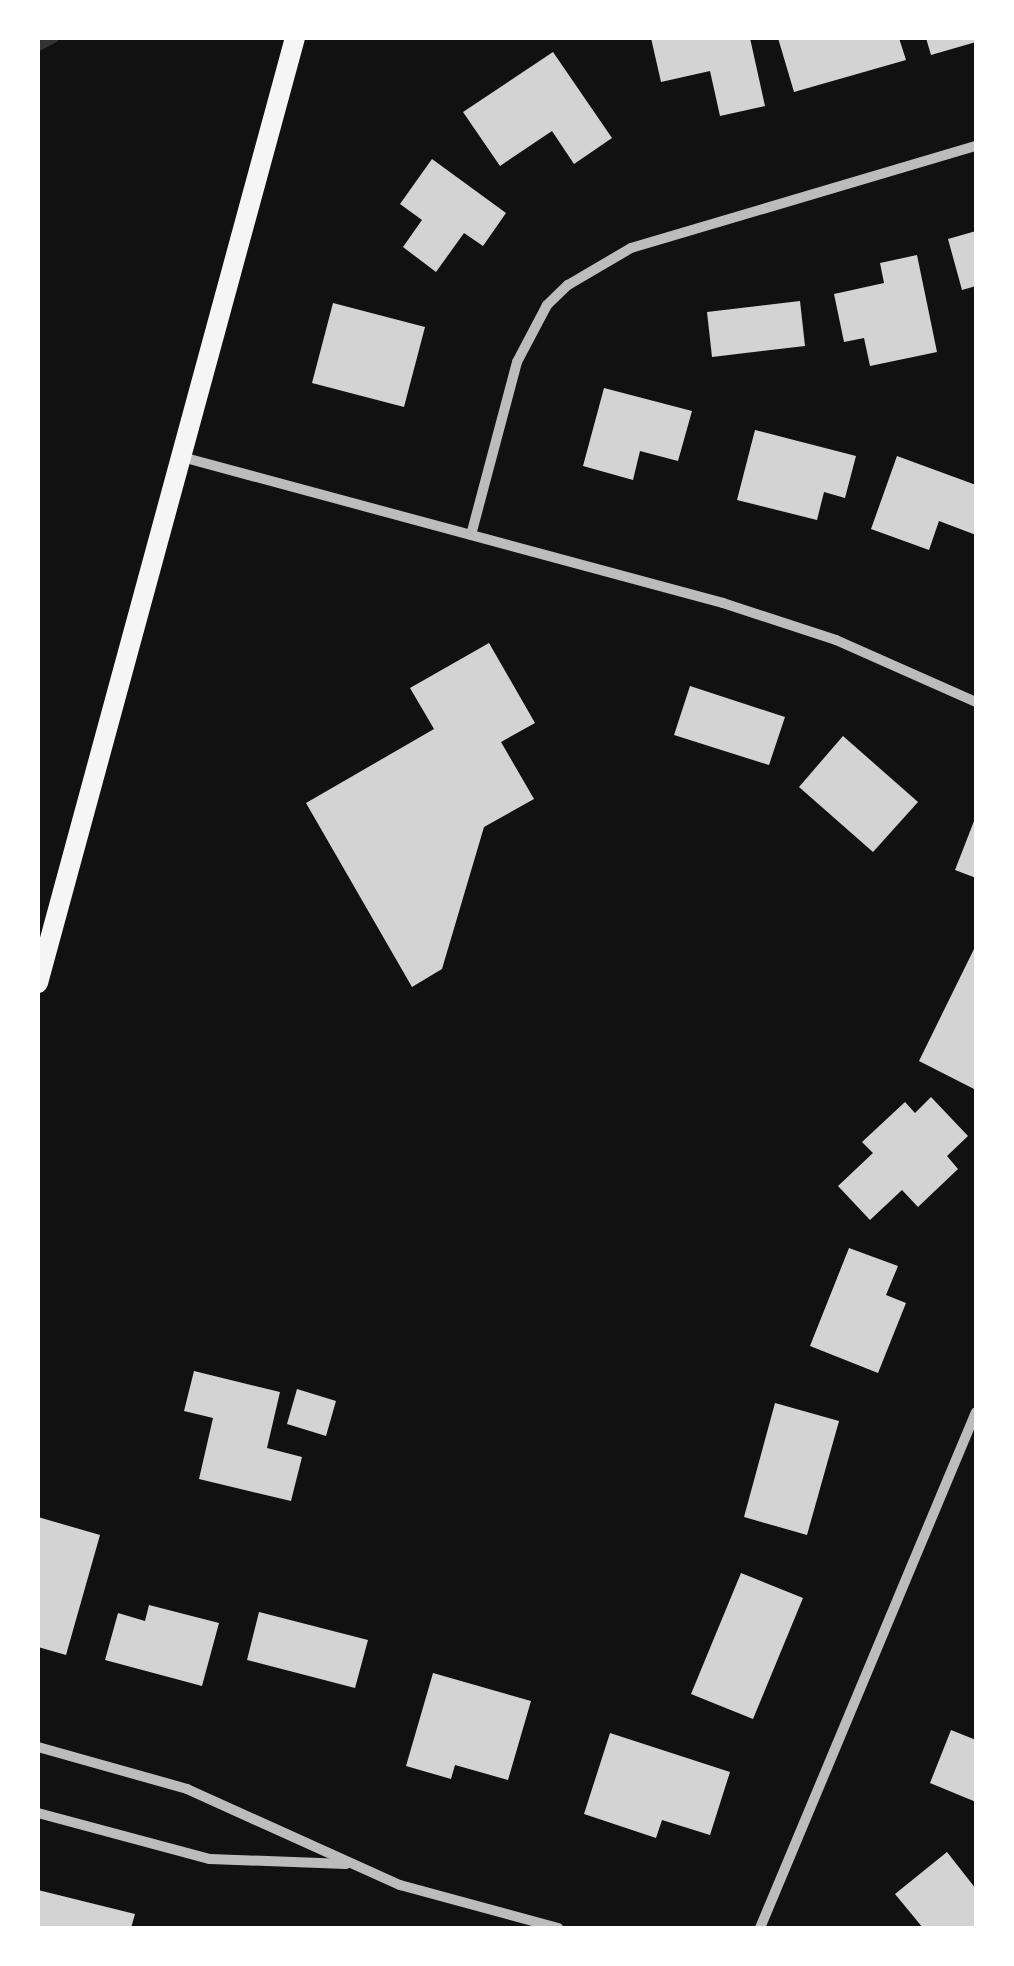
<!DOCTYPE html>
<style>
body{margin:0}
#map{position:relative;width:1014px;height:1966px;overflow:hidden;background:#111;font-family:Commissioner,sans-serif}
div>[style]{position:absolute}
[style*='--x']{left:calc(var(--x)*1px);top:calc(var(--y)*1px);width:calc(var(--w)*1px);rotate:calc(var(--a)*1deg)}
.stream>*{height:10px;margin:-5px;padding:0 5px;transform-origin:5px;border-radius:5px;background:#333}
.building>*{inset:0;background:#d3d3d3}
.minor>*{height:10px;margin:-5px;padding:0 5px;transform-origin:5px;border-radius:5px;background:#bcbcbc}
.secondary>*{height:20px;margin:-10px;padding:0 10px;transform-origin:10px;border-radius:10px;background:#f5f5f5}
span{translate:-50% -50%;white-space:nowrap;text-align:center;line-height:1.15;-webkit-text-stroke:10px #fff;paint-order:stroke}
.frame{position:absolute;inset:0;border:40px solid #fff;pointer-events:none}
</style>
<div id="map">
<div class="stream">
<i style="--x:38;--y:46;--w:18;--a:-27"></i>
</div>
<div class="building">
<i style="clip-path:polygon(651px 38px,750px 38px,765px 106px,720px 116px,710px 71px,661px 82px)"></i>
<i style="clip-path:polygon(778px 38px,899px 38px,906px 60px,794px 92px)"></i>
<i style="clip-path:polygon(926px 38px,976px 38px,976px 42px,931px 55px)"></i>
<i style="clip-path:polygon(553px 52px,612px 138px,574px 164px,552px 131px,500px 166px,463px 112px)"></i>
<i style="clip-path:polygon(432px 159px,506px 213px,483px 246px,464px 233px,436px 272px,403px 247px,422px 220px,400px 204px)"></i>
<i style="clip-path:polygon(976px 231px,976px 286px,962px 290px,948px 239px)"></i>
<i style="clip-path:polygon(917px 255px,937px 352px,870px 366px,864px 338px,844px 342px,834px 294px,884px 283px,880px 263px)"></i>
<i style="clip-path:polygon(800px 301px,805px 346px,712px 357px,707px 312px)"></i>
<i style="clip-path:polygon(333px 303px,425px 327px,404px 407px,312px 383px)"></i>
<i style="clip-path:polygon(604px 388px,692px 411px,678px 461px,640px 451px,633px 480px,583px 466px)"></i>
<i style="clip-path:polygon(755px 430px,856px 456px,845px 498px,824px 492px,817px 520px,737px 500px)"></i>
<i style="clip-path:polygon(897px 456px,976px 485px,976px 535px,939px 521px,929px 550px,871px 529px)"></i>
<i style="clip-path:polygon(489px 643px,535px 723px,501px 742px,534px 799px,484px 827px,442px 969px,412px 987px,306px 803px,434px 729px,410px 688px)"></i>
<i style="clip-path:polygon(690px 686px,785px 717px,769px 765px,674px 735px)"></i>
<i style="clip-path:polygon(843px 736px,918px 802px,873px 852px,799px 787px)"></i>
<i style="clip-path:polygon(976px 816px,976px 878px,955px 870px)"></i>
<i style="clip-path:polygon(976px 945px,976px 1090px,919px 1061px)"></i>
<i style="clip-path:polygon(931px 1097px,968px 1136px,947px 1156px,958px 1169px,918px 1207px,902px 1190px,870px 1220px,838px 1186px,873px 1153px,862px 1142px,905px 1102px,915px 1113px)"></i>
<i style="clip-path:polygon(849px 1248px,898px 1266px,886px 1295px,906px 1303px,878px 1373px,810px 1346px)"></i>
<i style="clip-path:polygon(194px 1371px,280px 1392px,267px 1448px,302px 1457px,291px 1501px,199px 1479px,213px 1418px,184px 1411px)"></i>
<i style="clip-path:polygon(297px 1389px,336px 1401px,326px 1436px,287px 1424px)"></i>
<i style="clip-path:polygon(775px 1403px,839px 1421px,807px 1535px,744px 1517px)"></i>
<i style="clip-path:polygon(38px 1517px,100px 1535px,66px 1655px,38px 1647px)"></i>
<i style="clip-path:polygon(741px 1573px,803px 1598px,753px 1719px,691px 1694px)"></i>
<i style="clip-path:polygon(149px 1605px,219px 1623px,202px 1686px,105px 1660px,118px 1613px,145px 1621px)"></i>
<i style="clip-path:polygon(259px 1612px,368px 1640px,355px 1688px,247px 1660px)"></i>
<i style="clip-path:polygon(433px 1673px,531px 1701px,508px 1780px,455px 1765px,451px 1779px,406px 1766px)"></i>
<i style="clip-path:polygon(951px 1730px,976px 1740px,976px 1802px,930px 1783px)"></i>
<i style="clip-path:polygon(610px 1733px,730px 1772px,710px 1835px,662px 1820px,656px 1838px,584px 1814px)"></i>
<i style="clip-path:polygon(947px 1852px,976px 1889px,976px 1928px,923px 1928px,895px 1894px)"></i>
<i style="clip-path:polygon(38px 1890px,135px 1914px,131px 1928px,38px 1928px)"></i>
</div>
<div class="minor">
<i style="--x:182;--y:457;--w:560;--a:15.1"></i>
<i style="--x:723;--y:603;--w:119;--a:18.1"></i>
<i style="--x:836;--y:640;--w:153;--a:23.9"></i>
<i style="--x:471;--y:535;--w:179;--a:-75.1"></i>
<i style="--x:517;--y:362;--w:64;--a:-62.2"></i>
<i style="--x:547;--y:305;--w:29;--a:-44"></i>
<i style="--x:568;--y:285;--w:73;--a:-30.4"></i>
<i style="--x:631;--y:248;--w:360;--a:-16.5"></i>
<i style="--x:38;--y:1747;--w:155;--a:15.7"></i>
<i style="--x:187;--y:1789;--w:234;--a:24.3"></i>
<i style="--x:400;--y:1885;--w:164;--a:15.2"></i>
<i style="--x:38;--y:1813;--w:178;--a:15"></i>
<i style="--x:210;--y:1859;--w:136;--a:2.1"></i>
<i style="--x:760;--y:1928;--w:559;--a:-67.29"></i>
</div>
<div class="secondary">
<i style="--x:38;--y:983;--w:979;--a:-74.79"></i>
</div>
<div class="frame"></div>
</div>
